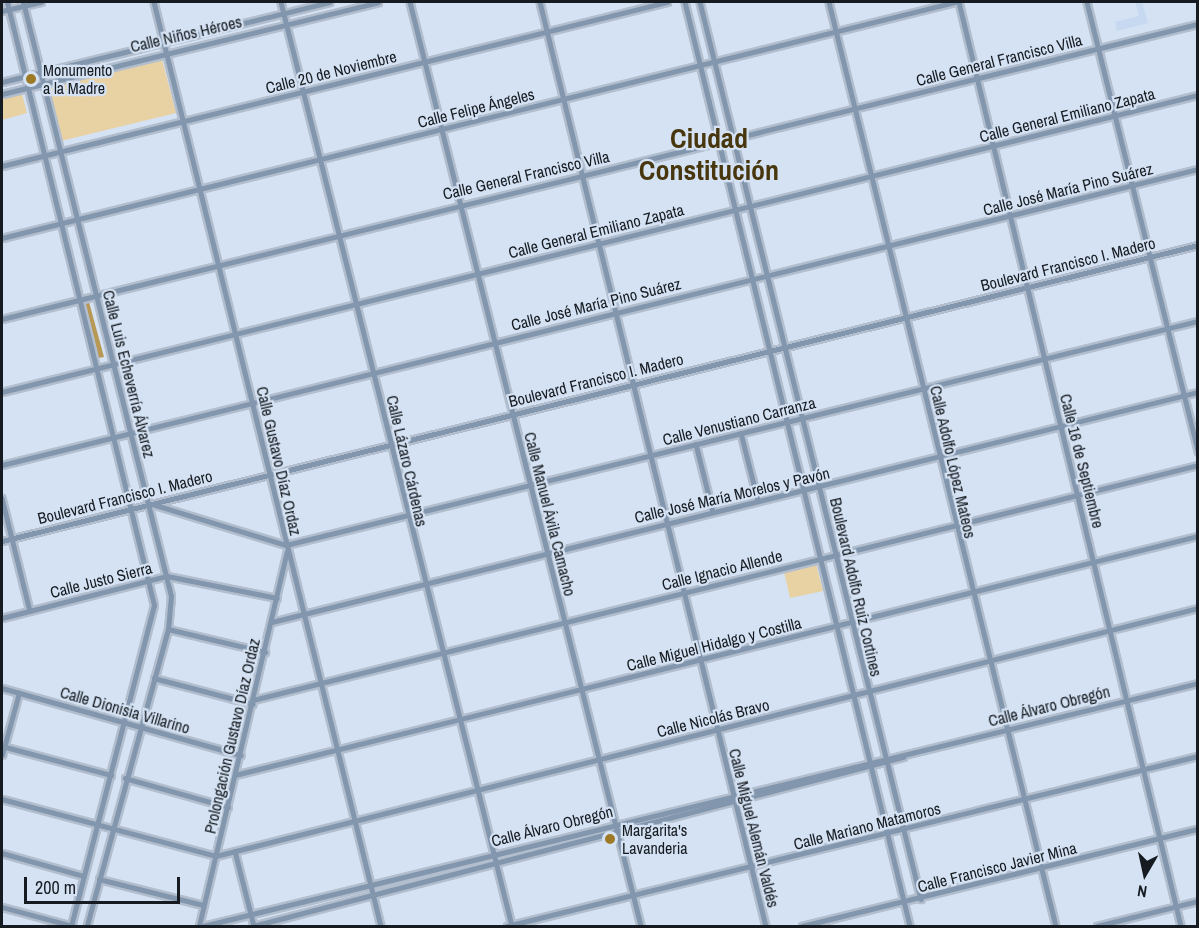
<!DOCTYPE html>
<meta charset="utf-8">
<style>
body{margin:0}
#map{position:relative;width:1199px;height:928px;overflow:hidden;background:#d4e2f3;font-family:"Archivo Narrow",sans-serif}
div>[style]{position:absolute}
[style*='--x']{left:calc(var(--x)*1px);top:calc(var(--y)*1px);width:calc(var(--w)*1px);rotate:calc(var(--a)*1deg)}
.built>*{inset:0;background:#c6d9f1}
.green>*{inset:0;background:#e8d1a3}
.forest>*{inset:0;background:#b79854}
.roads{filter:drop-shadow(2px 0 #b2becd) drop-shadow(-2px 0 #b2becd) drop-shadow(0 2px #b2becd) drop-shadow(0 -2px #b2becd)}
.minor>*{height:4.5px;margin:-2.25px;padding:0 2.25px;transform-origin:2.25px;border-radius:2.25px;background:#8296ae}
.tertiary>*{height:5px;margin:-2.5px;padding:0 2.5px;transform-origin:2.5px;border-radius:2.5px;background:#8296ae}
.dots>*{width:16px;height:16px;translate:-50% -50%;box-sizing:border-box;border:3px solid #d4e2f3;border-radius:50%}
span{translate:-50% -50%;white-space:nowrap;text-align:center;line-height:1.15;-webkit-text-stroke:4.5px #d4e2f3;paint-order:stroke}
.street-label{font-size:16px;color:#161b21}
.poi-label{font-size:16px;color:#161b21}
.left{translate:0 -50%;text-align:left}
.town-label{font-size:28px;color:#47360e;font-weight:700}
.frame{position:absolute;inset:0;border:3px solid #161b21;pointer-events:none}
.north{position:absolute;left:1115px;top:844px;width:60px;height:60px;-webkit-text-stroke:4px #d4e2f3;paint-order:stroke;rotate:189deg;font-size:16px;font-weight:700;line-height:24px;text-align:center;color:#161b21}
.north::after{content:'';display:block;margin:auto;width:21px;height:27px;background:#161b21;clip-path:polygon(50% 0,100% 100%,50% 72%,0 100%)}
.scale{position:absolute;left:24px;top:877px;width:156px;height:27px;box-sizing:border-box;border:3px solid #161b21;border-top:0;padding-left:8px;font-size:18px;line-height:21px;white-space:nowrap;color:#161b21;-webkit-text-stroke:4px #d4e2f3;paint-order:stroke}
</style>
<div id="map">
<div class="built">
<i style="clip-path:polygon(1135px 2px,1142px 2px,1148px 23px,1117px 31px,1115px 22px,1139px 16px)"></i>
</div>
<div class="green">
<i style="clip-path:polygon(161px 56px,176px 113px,61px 141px,48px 84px)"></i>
<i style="clip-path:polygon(22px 94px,27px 113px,2px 120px,2px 99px)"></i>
<i style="clip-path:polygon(816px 564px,823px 591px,790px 598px,784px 572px)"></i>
</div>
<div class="forest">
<i style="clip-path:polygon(89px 302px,104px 357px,98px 358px,83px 303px)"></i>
</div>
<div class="roads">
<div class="minor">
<i style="--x:154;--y:2;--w:951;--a:76.2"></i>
<i style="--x:281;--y:2;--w:952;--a:75.96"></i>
<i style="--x:410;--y:2;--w:952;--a:75.96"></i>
<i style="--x:540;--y:2;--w:951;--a:76.26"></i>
<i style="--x:685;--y:2;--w:951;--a:76.31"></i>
<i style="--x:700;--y:2;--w:924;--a:76.16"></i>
<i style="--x:829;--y:2;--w:951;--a:76.2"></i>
<i style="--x:959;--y:2;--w:950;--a:76.49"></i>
<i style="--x:1087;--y:2;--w:463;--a:76.1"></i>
<i style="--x:2;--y:11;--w:40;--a:-13"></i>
<i style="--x:2;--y:166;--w:685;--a:-13.85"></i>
<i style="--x:2;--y:238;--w:982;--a:-13.91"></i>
<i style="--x:2;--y:319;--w:1232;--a:-13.86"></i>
<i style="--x:2;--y:392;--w:1232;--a:-13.95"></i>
<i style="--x:741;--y:433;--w:69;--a:75.8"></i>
<i style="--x:696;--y:444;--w:70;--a:76"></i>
<i style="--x:2;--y:465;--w:1232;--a:-13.9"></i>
<i style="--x:2;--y:498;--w:116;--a:76.1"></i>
<i style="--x:152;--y:504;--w:140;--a:17"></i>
<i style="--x:286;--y:545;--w:939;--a:-13.8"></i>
<i style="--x:2;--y:618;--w:170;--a:-14.3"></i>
<i style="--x:167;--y:576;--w:112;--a:11.3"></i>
<i style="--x:272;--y:622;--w:954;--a:-13.95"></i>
<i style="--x:168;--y:629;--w:100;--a:13.3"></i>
<i style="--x:154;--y:678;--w:102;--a:14.7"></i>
<i style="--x:2;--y:688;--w:248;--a:15.7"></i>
<i style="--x:253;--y:700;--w:974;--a:-13.96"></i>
<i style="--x:2;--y:746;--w:113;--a:14.9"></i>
<i style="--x:2;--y:755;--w:64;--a:-74.7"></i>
<i style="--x:235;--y:775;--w:992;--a:-13.94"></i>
<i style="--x:125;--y:778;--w:107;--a:15.7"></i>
<i style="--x:2;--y:799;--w:221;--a:14.9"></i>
<i style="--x:216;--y:856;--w:1013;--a:-14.17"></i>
<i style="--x:235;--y:851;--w:77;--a:75.8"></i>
<i style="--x:2;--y:853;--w:85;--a:15.7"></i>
<i style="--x:99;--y:879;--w:107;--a:14"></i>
<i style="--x:199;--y:926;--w:384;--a:-76.8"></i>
<i style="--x:507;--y:926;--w:712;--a:-13.82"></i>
<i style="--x:802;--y:926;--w:408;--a:-13.8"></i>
<i style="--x:1097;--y:926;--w:104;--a:-13.9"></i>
</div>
<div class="tertiary">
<i style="--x:7;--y:2;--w:621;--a:76.3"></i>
<i style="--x:154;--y:605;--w:332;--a:104.5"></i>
<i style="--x:23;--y:2;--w:612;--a:76.01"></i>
<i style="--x:171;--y:596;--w:33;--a:95"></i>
<i style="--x:168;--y:629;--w:308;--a:105.3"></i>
<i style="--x:2;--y:82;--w:337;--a:-13.7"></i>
<i style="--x:2;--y:94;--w:387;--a:-13.7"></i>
<i style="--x:2;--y:541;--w:1232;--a:-13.9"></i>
<i style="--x:2;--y:907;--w:73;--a:15"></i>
<i style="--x:203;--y:926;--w:1024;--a:-13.72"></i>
<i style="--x:253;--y:926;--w:672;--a:-14.57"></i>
</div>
</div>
<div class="dots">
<i style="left:31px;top:79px;background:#9e7a26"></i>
<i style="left:610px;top:839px;background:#9e7a26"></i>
</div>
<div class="street-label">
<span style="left:186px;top:34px;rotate:-13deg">Calle Niños Héroes</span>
<span style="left:999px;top:60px;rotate:-14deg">Calle General Francisco Villa</span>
<span style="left:331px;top:72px;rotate:-14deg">Calle 20 de Noviembre</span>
<span style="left:476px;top:108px;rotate:-14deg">Calle Felipe Ángeles</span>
<span style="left:1067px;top:115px;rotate:-14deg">Calle General Emiliano Zapata</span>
<span style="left:526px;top:175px;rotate:-13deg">Calle General Francisco Villa</span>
<span style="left:1068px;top:189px;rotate:-14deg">Calle José María Pino Suárez</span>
<span style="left:596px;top:231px;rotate:-14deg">Calle General Emiliano Zapata</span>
<span style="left:1068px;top:264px;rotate:-14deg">Boulevard Francisco I. Madero</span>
<span style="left:596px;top:304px;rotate:-14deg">Calle José María Pino Suárez</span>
<span style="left:129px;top:374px;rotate:76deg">Calle Luis Echeverría Álvarez</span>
<span style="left:596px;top:380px;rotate:-14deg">Boulevard Francisco I. Madero</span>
<span style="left:739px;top:421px;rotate:-14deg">Calle Venustiano Carranza</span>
<span style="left:279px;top:461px;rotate:77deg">Calle Gustavo Díaz Ordaz</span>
<span style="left:407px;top:461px;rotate:77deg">Calle Lázaro Cárdenas</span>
<span style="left:1082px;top:461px;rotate:76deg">Calle 16 de Septiembre</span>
<span style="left:953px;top:462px;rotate:77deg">Calle Adolfo López Mateos</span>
<span style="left:732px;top:495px;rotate:-13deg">Calle José María Morelos y Pavón</span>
<span style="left:125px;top:497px;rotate:-14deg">Boulevard Francisco I. Madero</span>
<span style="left:550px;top:514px;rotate:76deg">Calle Manuel Ávila Camacho</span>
<span style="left:722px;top:570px;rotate:-14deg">Calle Ignacio Allende</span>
<span style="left:101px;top:580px;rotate:-14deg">Calle Justo Sierra</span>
<span style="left:856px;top:587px;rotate:77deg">Boulevard Adolfo Ruíz Cortines</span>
<span style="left:714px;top:644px;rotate:-14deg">Calle Miguel Hidalgo y Costilla</span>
<span style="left:1049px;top:706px;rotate:-14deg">Calle Álvaro Obregón</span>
<span style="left:125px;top:710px;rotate:16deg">Calle Dionisia Villarino</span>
<span style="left:713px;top:718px;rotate:-14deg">Calle Nicolás Bravo</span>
<span style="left:232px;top:736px;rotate:-77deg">Prolongación Gustavo Díaz Ordaz</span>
<span style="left:552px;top:826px;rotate:-14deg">Calle Álvaro Obregón</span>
<span style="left:867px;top:826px;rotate:-14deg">Calle Mariano Matamoros</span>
<span style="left:754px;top:828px;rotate:76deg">Calle Miguel Alemán Valdés</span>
<span style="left:997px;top:867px;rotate:-14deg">Calle Francisco Javier Mina</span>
</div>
<div class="poi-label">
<span class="left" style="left:43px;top:79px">Monumento<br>a la Madre</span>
<span class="left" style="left:622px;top:839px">Margarita's<br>Lavanderia</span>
</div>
<div class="town-label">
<span style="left:709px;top:154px">Ciudad<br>Constitución</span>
</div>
<div class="frame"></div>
<div class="north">N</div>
<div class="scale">200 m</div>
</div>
